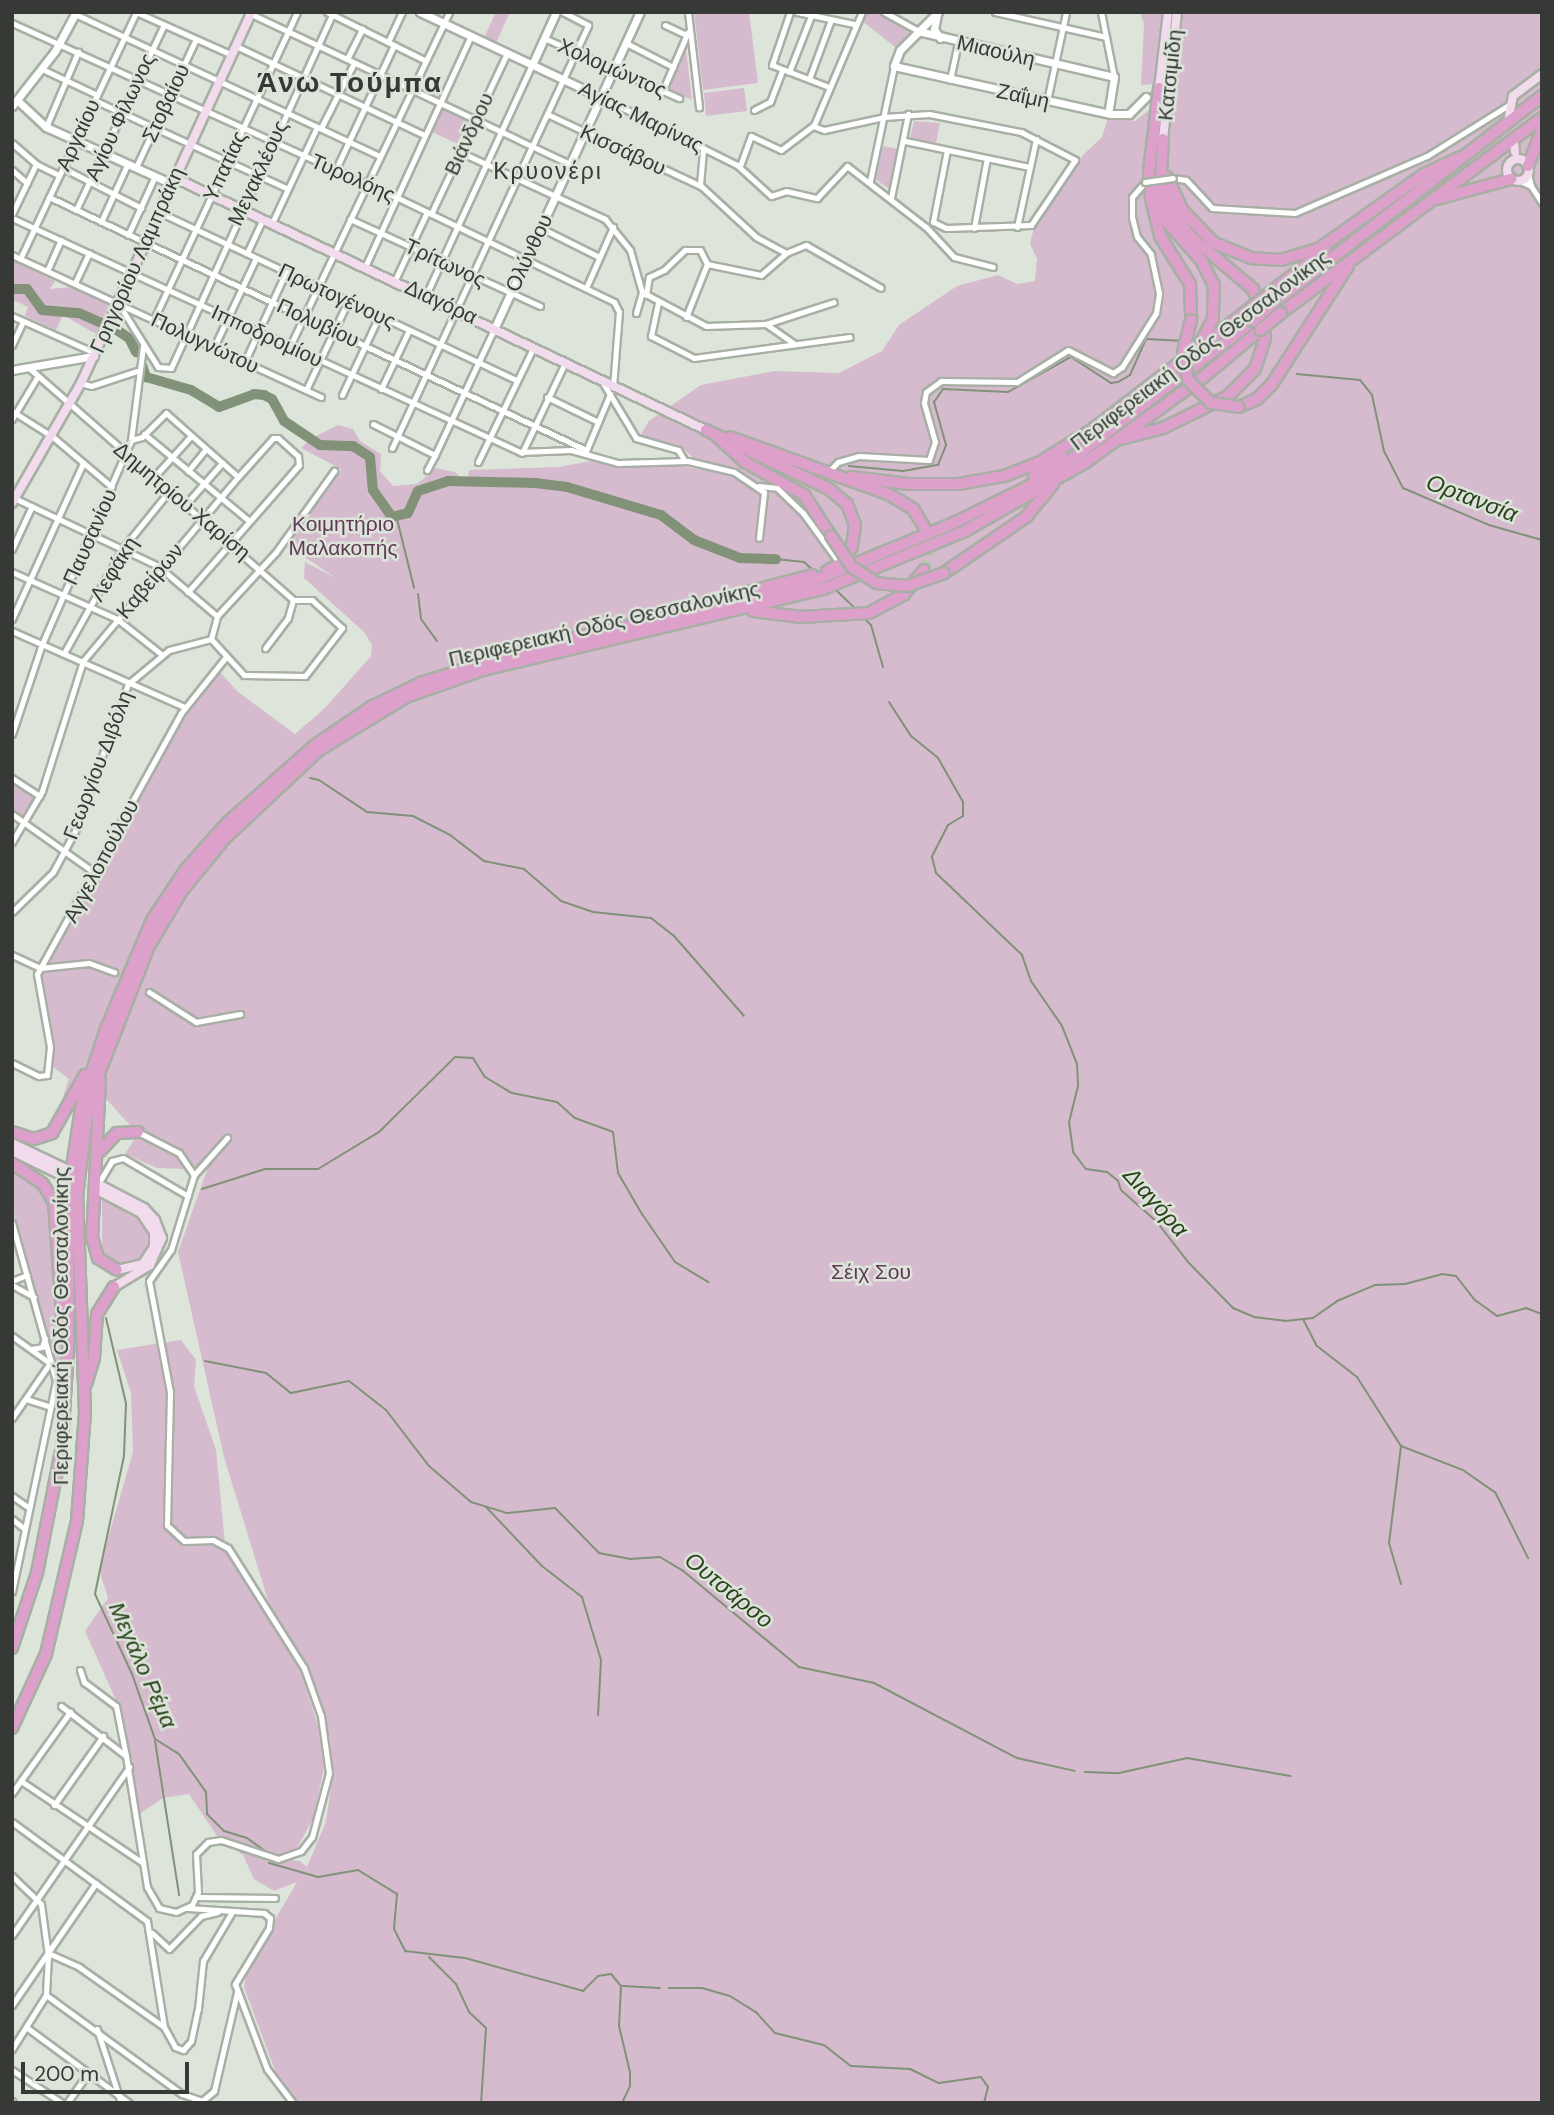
<!DOCTYPE html>
<meta charset="utf-8">
<style>
body{margin:0}
#map{position:relative;width:1554px;height:2115px;overflow:hidden;background:#dde5da;font-family:"DM Sans",sans-serif}
div>[style]{position:absolute}
[style*='--x']{left:calc(var(--x)*1px);top:calc(var(--y)*1px);width:calc(var(--w)*1px);rotate:calc(var(--a)*1deg)}
.green>*{inset:0;background:#d5bbcd}
.stream>*{height:2px;margin:-1px;padding:0 1px;transform-origin:1px;border-radius:1px;background:#829279}
.river>*{height:10px;margin:-5px;padding:0 5px;transform-origin:5px;border-radius:5px;background:#829279}
.trunk-tunnel>*{height:10px;margin-top:-5px;transform-origin:0;background:repeating-linear-gradient(90deg,#bcc3b9 0 10px,transparent 0 15px)}
.roads{filter:drop-shadow(2px 0 #a8afa5) drop-shadow(-2px 0 #a8afa5) drop-shadow(0 2px #a8afa5) drop-shadow(0 -2px #a8afa5)}
.minor>*{height:5px;margin:-2.5px;padding:0 2.5px;transform-origin:2.5px;border-radius:2.5px;background:#fff}
.tertiary>*{height:7px;margin:-3.5px;padding:0 3.5px;transform-origin:3.5px;border-radius:3.5px;background:#fff}
.secondary>*{height:8px;margin:-4px;padding:0 4px;transform-origin:4px;border-radius:4px;background:#f2dbec}
.secondary>.ring{margin:-4px;padding:0;box-sizing:content-box;background:none;border:8px solid #f2dbec;border-radius:50%}
.trunk>*{height:10px;margin:-5px;padding:0 5px;transform-origin:5px;border-radius:5px;background:#dca0cb}
.bridges{filter:drop-shadow(2px 0 #a8afa5) drop-shadow(-2px 0 #a8afa5) drop-shadow(0 2px #a8afa5) drop-shadow(0 -2px #a8afa5)}
.minor-bridge>*{height:5px;margin:-2.5px;padding:0 2.5px;transform-origin:2.5px;border-radius:2.5px;background:#fff}
.trunk-bridge>*{height:10px;margin:-5px;padding:0 5px;transform-origin:5px;border-radius:5px;background:#dca0cb}
span{translate:-50% -50%;white-space:nowrap;text-align:center;line-height:1.15;-webkit-text-stroke:5px #dde5da;paint-order:stroke}
.street-label{font-size:21px;color:#363935}
.park-label{font-size:21px;color:#613956}
.neighbourhood-label{font-size:23px;color:#363935;letter-spacing:2px}
.water-label{font-size:23px;color:#2a431b;font-style:italic}
.district-label{font-size:28px;color:#363935;font-weight:700;letter-spacing:2px}
.frame{position:absolute;inset:0;border:14px solid #363935;pointer-events:none}
.scale{position:absolute;left:21px;top:2062px;width:168px;height:32px;box-sizing:border-box;border:4px solid #363935;border-top:0;padding-left:9px;font-size:21px;line-height:24px;white-space:nowrap;color:#363935;-webkit-text-stroke:5px #dde5da;paint-order:stroke}
</style>
<div id="map">
<div class="green">
<i style="clip-path:polygon(496px 12px,510px 12px,496px 43px,484px 38px)"></i>
<i style="clip-path:polygon(694px 12px,749px 12px,758px 83px,703px 90px)"></i>
<i style="clip-path:polygon(866px 12px,879px 12px,911px 32px,895px 47px,862px 21px)"></i>
<i style="clip-path:polygon(1140px 12px,1542px 12px,1542px 2103px,296px 2103px,277px 2076px,244px 1987px,249px 1964px,297px 1882px,274px 1891px,254px 1879px,243px 1855px,217px 1836px,189px 1794px,163px 1798px,138px 1815px,123px 1716px,85px 1631px,108px 1598px,99px 1569px,133px 1452px,131px 1393px,117px 1350px,181px 1340px,196px 1360px,194px 1386px,216px 1450px,225px 1544px,301px 1671px,318px 1726px,324px 1767px,314px 1817px,293px 1855px,280px 1859px,300px 1861px,307px 1867px,326px 1822px,332px 1779px,330px 1738px,313px 1681px,271px 1610px,224px 1457px,178px 1252px,207px 1170px,157px 1168px,125px 1154px,138px 1134px,108px 1101px,80px 1081px,58px 1113px,69px 1079px,53px 1067px,41px 974px,185px 712px,219px 671px,238px 692px,295px 734px,325px 708px,371px 656px,372px 645px,364px 632px,304px 578px,305px 562px,336px 578px,288px 546px,341px 469px,301px 448px,310px 439px,338px 425px,353px 429px,360px 441px,381px 454px,380px 471px,393px 486px,417px 484px,436px 468px,455px 472px,467px 484px,469px 470px,559px 467px,590px 461px,671px 464px,708px 471px,680px 446px,640px 436px,649px 421px,701px 385px,775px 371px,839px 373px,882px 351px,899px 325px,957px 286px,998px 275px,1017px 284px,1035px 281px,1037px 259px,1030px 244px,1034px 227px,1083px 155px,1102px 137px,1109px 115px,1135px 121px,1149px 110px,1154px 84px,1141px 85px,1144px 24px)"></i>
<i style="clip-path:polygon(686px 50px,692px 100px,669px 89px)"></i>
<i style="clip-path:polygon(744px 88px,747px 111px,706px 116px,704px 93px)"></i>
<i style="clip-path:polygon(441px 107px,469px 120px,458px 144px,430px 131px)"></i>
<i style="clip-path:polygon(914px 121px,940px 123px,936px 143px,910px 138px)"></i>
<i style="clip-path:polygon(883px 146px,899px 149px,891px 190px,876px 180px)"></i>
<i style="clip-path:polygon(12px 260px,55px 281px,50px 289px,73px 287px,109px 304px,96px 334px,63px 315px,56px 330px,25px 316px,28px 307px,13px 300px)"></i>
<i style="clip-path:polygon(12px 782px,34px 796px,25px 818px,12px 808px)"></i>
<i style="clip-path:polygon(12px 1165px,50px 1197px,63px 1346px,63px 1379px,59px 1381px,15px 1224px)"></i>
<i style="clip-path:polygon(102px 1199px,141px 1221px,149px 1234px,149px 1246px,136px 1265px,113px 1266px,102px 1251px)"></i>
</div>
<div class="stream">
<i style="--x:1297;--y:374;--w:63;--a:5.4"></i>
<i style="--x:1360;--y:380;--w:19;--a:51"></i>
<i style="--x:1372;--y:395;--w:57;--a:77.9"></i>
<i style="--x:1384;--y:451;--w:42;--a:62.8"></i>
<i style="--x:1403;--y:488;--w:94;--a:23.3"></i>
<i style="--x:1489;--y:525;--w:55;--a:15.8"></i>
<i style="--x:849;--y:466;--w:54;--a:5.3"></i>
<i style="--x:903;--y:471;--w:36;--a:-10"></i>
<i style="--x:938;--y:465;--w:22;--a:-68"></i>
<i style="--x:946;--y:445;--w:45;--a:-105.6"></i>
<i style="--x:934;--y:402;--w:16;--a:-55"></i>
<i style="--x:943;--y:389;--w:65;--a:2.6"></i>
<i style="--x:1008;--y:392;--w:72;--a:-29.1"></i>
<i style="--x:1071;--y:357;--w:48;--a:33"></i>
<i style="--x:1111;--y:383;--w:7;--a:-8"></i>
<i style="--x:1118;--y:382;--w:14;--a:-30"></i>
<i style="--x:1130;--y:375;--w:39;--a:-66"></i>
<i style="--x:1146;--y:339;--w:34;--a:3"></i>
<i style="--x:396;--y:515;--w:75;--a:76.1"></i>
<i style="--x:776;--y:559;--w:28;--a:6"></i>
<i style="--x:804;--y:562;--w:12;--a:42"></i>
<i style="--x:836;--y:590;--w:29;--a:44"></i>
<i style="--x:418;--y:594;--w:25;--a:83"></i>
<i style="--x:421;--y:619;--w:27;--a:54"></i>
<i style="--x:863;--y:617;--w:11;--a:45"></i>
<i style="--x:871;--y:625;--w:44;--a:74.1"></i>
<i style="--x:889;--y:702;--w:40;--a:57.1"></i>
<i style="--x:911;--y:736;--w:35;--a:39"></i>
<i style="--x:938;--y:758;--w:51;--a:60.4"></i>
<i style="--x:963;--y:802;--w:14;--a:90"></i>
<i style="--x:963;--y:816;--w:17;--a:149"></i>
<i style="--x:948;--y:825;--w:36;--a:117"></i>
<i style="--x:932;--y:857;--w:16;--a:76"></i>
<i style="--x:936;--y:873;--w:119;--a:43.6"></i>
<i style="--x:1022;--y:955;--w:28;--a:71"></i>
<i style="--x:1031;--y:981;--w:55;--a:55.4"></i>
<i style="--x:1062;--y:1026;--w:41;--a:68.5"></i>
<i style="--x:1077;--y:1064;--w:22;--a:87"></i>
<i style="--x:1078;--y:1086;--w:37;--a:104"></i>
<i style="--x:1069;--y:1122;--w:30;--a:82"></i>
<i style="--x:1073;--y:1152;--w:21;--a:53"></i>
<i style="--x:1086;--y:1169;--w:21;--a:8"></i>
<i style="--x:1107;--y:1172;--w:14;--a:39"></i>
<i style="--x:1118;--y:1181;--w:9;--a:72"></i>
<i style="--x:1121;--y:1190;--w:47;--a:41.5"></i>
<i style="--x:1156;--y:1221;--w:52;--a:52"></i>
<i style="--x:1188;--y:1262;--w:64;--a:45.6"></i>
<i style="--x:1233;--y:1308;--w:23;--a:23"></i>
<i style="--x:1254;--y:1317;--w:31;--a:7"></i>
<i style="--x:1285;--y:1321;--w:28;--a:-6"></i>
<i style="--x:1313;--y:1318;--w:29;--a:-35"></i>
<i style="--x:1337;--y:1301;--w:41;--a:-22.8"></i>
<i style="--x:1375;--y:1285;--w:30;--a:-2"></i>
<i style="--x:1405;--y:1284;--w:38;--a:-15"></i>
<i style="--x:1442;--y:1274;--w:14;--a:8"></i>
<i style="--x:1456;--y:1276;--w:31;--a:52"></i>
<i style="--x:1475;--y:1300;--w:27;--a:36"></i>
<i style="--x:1497;--y:1316;--w:30;--a:-15"></i>
<i style="--x:1526;--y:1308;--w:17;--a:21"></i>
<i style="--x:310;--y:778;--w:9;--a:13"></i>
<i style="--x:319;--y:780;--w:58;--a:33.7"></i>
<i style="--x:367;--y:812;--w:46;--a:5"></i>
<i style="--x:413;--y:816;--w:42;--a:27.2"></i>
<i style="--x:450;--y:835;--w:43;--a:37.4"></i>
<i style="--x:484;--y:861;--w:41;--a:11.3"></i>
<i style="--x:524;--y:869;--w:49;--a:40.9"></i>
<i style="--x:561;--y:901;--w:34;--a:19"></i>
<i style="--x:593;--y:912;--w:58;--a:5.9"></i>
<i style="--x:651;--y:918;--w:29;--a:38"></i>
<i style="--x:674;--y:936;--w:106;--a:48.8"></i>
<i style="--x:202;--y:1189;--w:66;--a:-17.6"></i>
<i style="--x:265;--y:1169;--w:53;--a:0"></i>
<i style="--x:318;--y:1169;--w:71;--a:-31.2"></i>
<i style="--x:379;--y:1132;--w:107;--a:-44.6"></i>
<i style="--x:455;--y:1057;--w:18;--a:3"></i>
<i style="--x:473;--y:1058;--w:22;--a:58"></i>
<i style="--x:485;--y:1077;--w:31;--a:31"></i>
<i style="--x:512;--y:1093;--w:46;--a:11.3"></i>
<i style="--x:557;--y:1102;--w:24;--a:42"></i>
<i style="--x:575;--y:1118;--w:40;--a:20.2"></i>
<i style="--x:613;--y:1132;--w:41;--a:83"></i>
<i style="--x:618;--y:1173;--w:48;--a:59.7"></i>
<i style="--x:642;--y:1214;--w:58;--a:55.5"></i>
<i style="--x:675;--y:1262;--w:39;--a:31"></i>
<i style="--x:106;--y:1318;--w:87;--a:76.8"></i>
<i style="--x:126;--y:1403;--w:53;--a:92.2"></i>
<i style="--x:124;--y:1456;--w:141;--a:101.9"></i>
<i style="--x:95;--y:1594;--w:88;--a:65.2"></i>
<i style="--x:132;--y:1674;--w:69;--a:70.5"></i>
<i style="--x:155;--y:1739;--w:28;--a:32"></i>
<i style="--x:179;--y:1754;--w:47;--a:54.6"></i>
<i style="--x:206;--y:1792;--w:22;--a:87"></i>
<i style="--x:207;--y:1814;--w:24;--a:45"></i>
<i style="--x:224;--y:1831;--w:24;--a:17"></i>
<i style="--x:247;--y:1838;--w:24;--a:36"></i>
<i style="--x:1303;--y:1319;--w:30;--a:63"></i>
<i style="--x:1317;--y:1346;--w:51;--a:37.8"></i>
<i style="--x:1357;--y:1377;--w:82;--a:57.5"></i>
<i style="--x:1401;--y:1446;--w:66;--a:21.2"></i>
<i style="--x:1463;--y:1470;--w:39;--a:35"></i>
<i style="--x:1495;--y:1492;--w:74;--a:63.4"></i>
<i style="--x:205;--y:1361;--w:62;--a:11.1"></i>
<i style="--x:266;--y:1373;--w:32;--a:39"></i>
<i style="--x:291;--y:1393;--w:59;--a:-11.7"></i>
<i style="--x:349;--y:1381;--w:47;--a:38.1"></i>
<i style="--x:386;--y:1410;--w:71;--a:52.5"></i>
<i style="--x:429;--y:1466;--w:55;--a:40.6"></i>
<i style="--x:471;--y:1502;--w:38;--a:17"></i>
<i style="--x:507;--y:1513;--w:48;--a:-5.9"></i>
<i style="--x:555;--y:1508;--w:63;--a:45.6"></i>
<i style="--x:599;--y:1553;--w:32;--a:11"></i>
<i style="--x:630;--y:1559;--w:30;--a:-4"></i>
<i style="--x:660;--y:1557;--w:26;--a:31"></i>
<i style="--x:682;--y:1570;--w:152;--a:39.7"></i>
<i style="--x:799;--y:1667;--w:77;--a:12"></i>
<i style="--x:874;--y:1683;--w:161;--a:27.7"></i>
<i style="--x:1017;--y:1758;--w:59;--a:12.6"></i>
<i style="--x:486;--y:1507;--w:81;--a:46.5"></i>
<i style="--x:542;--y:1566;--w:51;--a:37.8"></i>
<i style="--x:582;--y:1597;--w:66;--a:73.2"></i>
<i style="--x:601;--y:1660;--w:55;--a:93.1"></i>
<i style="--x:1401;--y:1584;--w:43;--a:-106.3"></i>
<i style="--x:1389;--y:1543;--w:97;--a:-82.9"></i>
<i style="--x:155;--y:1741;--w:156;--a:81.1"></i>
<i style="--x:1085;--y:1772;--w:34;--a:2"></i>
<i style="--x:1119;--y:1773;--w:70;--a:-12.4"></i>
<i style="--x:1187;--y:1758;--w:105;--a:9.9"></i>
<i style="--x:269;--y:1863;--w:51;--a:15.9"></i>
<i style="--x:318;--y:1877;--w:41;--a:-9.9"></i>
<i style="--x:358;--y:1870;--w:46;--a:31.6"></i>
<i style="--x:397;--y:1894;--w:35;--a:95"></i>
<i style="--x:394;--y:1929;--w:25;--a:63"></i>
<i style="--x:405;--y:1951;--w:60;--a:6.7"></i>
<i style="--x:465;--y:1958;--w:123;--a:15.6"></i>
<i style="--x:583;--y:1991;--w:21;--a:-45"></i>
<i style="--x:598;--y:1976;--w:13;--a:-9"></i>
<i style="--x:611;--y:1974;--w:16;--a:50"></i>
<i style="--x:621;--y:1986;--w:40;--a:92.9"></i>
<i style="--x:619;--y:2026;--w:47;--a:76.6"></i>
<i style="--x:630;--y:2072;--w:14;--a:90"></i>
<i style="--x:630;--y:2086;--w:19;--a:115"></i>
<i style="--x:429;--y:1957;--w:38;--a:45"></i>
<i style="--x:456;--y:1984;--w:31;--a:65"></i>
<i style="--x:469;--y:2012;--w:23;--a:43"></i>
<i style="--x:486;--y:2028;--w:75;--a:93.8"></i>
<i style="--x:623;--y:1986;--w:37;--a:3"></i>
<i style="--x:669;--y:1988;--w:33;--a:0"></i>
<i style="--x:702;--y:1988;--w:29;--a:16"></i>
<i style="--x:730;--y:1996;--w:31;--a:32"></i>
<i style="--x:756;--y:2012;--w:28;--a:48"></i>
<i style="--x:775;--y:2033;--w:50;--a:13.8"></i>
<i style="--x:824;--y:2045;--w:34;--a:38"></i>
<i style="--x:851;--y:2066;--w:59;--a:2.9"></i>
<i style="--x:910;--y:2069;--w:32;--a:26"></i>
<i style="--x:939;--y:2083;--w:42;--a:-8.1"></i>
<i style="--x:981;--y:2077;--w:12;--a:55"></i>
<i style="--x:988;--y:2087;--w:16;--a:104"></i>
</div>
<div class="river">
<i style="--x:12;--y:289;--w:15;--a:0"></i>
<i style="--x:27;--y:289;--w:26;--a:54"></i>
<i style="--x:42;--y:310;--w:37;--a:5"></i>
<i style="--x:79;--y:313;--w:42;--a:24.1"></i>
<i style="--x:117;--y:330;--w:14;--a:34"></i>
<i style="--x:129;--y:338;--w:16;--a:63"></i>
<i style="--x:142;--y:365;--w:13;--a:72"></i>
<i style="--x:146;--y:377;--w:47;--a:16.1"></i>
<i style="--x:191;--y:390;--w:33;--a:31"></i>
<i style="--x:219;--y:407;--w:37;--a:-20"></i>
<i style="--x:254;--y:394;--w:10;--a:6"></i>
<i style="--x:264;--y:395;--w:9;--a:27"></i>
<i style="--x:272;--y:399;--w:25;--a:61"></i>
<i style="--x:284;--y:421;--w:43;--a:33.7"></i>
<i style="--x:320;--y:445;--w:33;--a:2"></i>
<i style="--x:353;--y:446;--w:20;--a:33"></i>
<i style="--x:370;--y:457;--w:33;--a:85"></i>
<i style="--x:373;--y:490;--w:33;--a:55"></i>
<i style="--x:392;--y:517;--w:16;--a:-14"></i>
<i style="--x:408;--y:513;--w:24;--a:-66"></i>
<i style="--x:418;--y:491;--w:32;--a:-18"></i>
<i style="--x:448;--y:481;--w:87;--a:1.3"></i>
<i style="--x:535;--y:483;--w:32;--a:7"></i>
<i style="--x:567;--y:487;--w:98;--a:16.6"></i>
<i style="--x:661;--y:515;--w:41;--a:37.1"></i>
<i style="--x:694;--y:540;--w:49;--a:21.4"></i>
<i style="--x:740;--y:558;--w:36;--a:2"></i>
</div>
<div class="trunk-tunnel">
<i style="--x:924;--y:570;--w:19;--a:-72"></i>
<i style="--x:930;--y:552;--w:21;--a:-98"></i>
</div>
<div class="roads">
<div class="minor">
<i style="--x:136;--y:12;--w:105;--a:24.1"></i>
<i style="--x:327;--y:12;--w:110;--a:26.3"></i>
<i style="--x:688;--y:12;--w:96;--a:83.4"></i>
<i style="--x:790;--y:12;--w:56;--a:108.8"></i>
<i style="--x:772;--y:65;--w:61;--a:21.1"></i>
<i style="--x:797;--y:12;--w:58;--a:11.9"></i>
<i style="--x:884;--y:12;--w:39;--a:29"></i>
<i style="--x:995;--y:12;--w:114;--a:12.7"></i>
<i style="--x:1101;--y:12;--w:66;--a:78.7"></i>
<i style="--x:75;--y:14;--w:336;--a:25"></i>
<i style="--x:251;--y:14;--w:353;--a:25.2"></i>
<i style="--x:12;--y:23;--w:422;--a:24.4"></i>
<i style="--x:396;--y:197;--w:242;--a:25.7"></i>
<i style="--x:614;--y:302;--w:11;--a:63"></i>
<i style="--x:619;--y:312;--w:74;--a:94.6"></i>
<i style="--x:665;--y:25;--w:23;--a:25"></i>
<i style="--x:544;--y:38;--w:148;--a:24"></i>
<i style="--x:388;--y:42;--w:33;--a:-65"></i>
<i style="--x:626;--y:43;--w:53;--a:27.1"></i>
<i style="--x:236;--y:46;--w:208;--a:25.3"></i>
<i style="--x:347;--y:59;--w:34;--a:-63"></i>
<i style="--x:42;--y:69;--w:61;--a:25.3"></i>
<i style="--x:789;--y:72;--w:60;--a:-68.6"></i>
<i style="--x:809;--y:79;--w:63;--a:-69.6"></i>
<i style="--x:950;--y:80;--w:39;--a:-78"></i>
<i style="--x:662;--y:92;--w:65;--a:-66.6"></i>
<i style="--x:601;--y:97;--w:152;--a:26.6"></i>
<i style="--x:737;--y:165;--w:46;--a:42.4"></i>
<i style="--x:771;--y:196;--w:16;--a:-18"></i>
<i style="--x:786;--y:191;--w:32;--a:13"></i>
<i style="--x:817;--y:198;--w:44;--a:-46.8"></i>
<i style="--x:847;--y:166;--w:100;--a:37.7"></i>
<i style="--x:926;--y:227;--w:41;--a:47"></i>
<i style="--x:954;--y:257;--w:40;--a:14.4"></i>
<i style="--x:94;--y:100;--w:213;--a:24.6"></i>
<i style="--x:1047;--y:101;--w:91;--a:-77.9"></i>
<i style="--x:754;--y:110;--w:18;--a:-27"></i>
<i style="--x:770;--y:102;--w:34;--a:-69"></i>
<i style="--x:547;--y:114;--w:170;--a:25.1"></i>
<i style="--x:701;--y:186;--w:75;--a:42.8"></i>
<i style="--x:756;--y:237;--w:34;--a:28"></i>
<i style="--x:813;--y:126;--w:12;--a:20"></i>
<i style="--x:824;--y:130;--w:61;--a:-12.2"></i>
<i style="--x:884;--y:117;--w:45;--a:-3.8"></i>
<i style="--x:929;--y:114;--w:94;--a:11.1"></i>
<i style="--x:1021;--y:132;--w:61;--a:27.4"></i>
<i style="--x:1075;--y:160;--w:78;--a:124.1"></i>
<i style="--x:1031;--y:225;--w:85;--a:178"></i>
<i style="--x:946;--y:228;--w:14;--a:-155"></i>
<i style="--x:933;--y:222;--w:73;--a:-79"></i>
<i style="--x:46;--y:127;--w:82;--a:-66.9"></i>
<i style="--x:321;--y:128;--w:73;--a:-63.1"></i>
<i style="--x:905;--y:141;--w:127;--a:11.8"></i>
<i style="--x:12;--y:143;--w:32;--a:41"></i>
<i style="--x:36;--y:164;--w:25;--a:26"></i>
<i style="--x:460;--y:152;--w:160;--a:24.8"></i>
<i style="--x:605;--y:219;--w:40;--a:51"></i>
<i style="--x:630;--y:250;--w:44;--a:74.1"></i>
<i style="--x:642;--y:292;--w:72;--a:28"></i>
<i style="--x:706;--y:326;--w:60;--a:-1.9"></i>
<i style="--x:766;--y:324;--w:71;--a:-17.9"></i>
<i style="--x:740;--y:166;--w:32;--a:-70"></i>
<i style="--x:751;--y:136;--w:33;--a:25"></i>
<i style="--x:781;--y:150;--w:41;--a:-37.1"></i>
<i style="--x:814;--y:125;--w:123;--a:-67"></i>
<i style="--x:136;--y:167;--w:141;--a:-64.9"></i>
<i style="--x:63;--y:168;--w:88;--a:27.1"></i>
<i style="--x:12;--y:170;--w:20;--a:41"></i>
<i style="--x:335;--y:171;--w:139;--a:-64.9"></i>
<i style="--x:1173;--y:178;--w:13;--a:9"></i>
<i style="--x:1186;--y:180;--w:38;--a:47"></i>
<i style="--x:1212;--y:208;--w:83;--a:3.4"></i>
<i style="--x:1295;--y:213;--w:144;--a:-23.4"></i>
<i style="--x:1427;--y:156;--w:97;--a:-31.9"></i>
<i style="--x:870;--y:181;--w:117;--a:-78.2"></i>
<i style="--x:1520;--y:181;--w:12;--a:24"></i>
<i style="--x:1531;--y:186;--w:12;--a:-104"></i>
<i style="--x:700;--y:185;--w:37;--a:-85"></i>
<i style="--x:1531;--y:186;--w:20;--a:57"></i>
<i style="--x:49;--y:197;--w:594;--a:25.23"></i>
<i style="--x:891;--y:198;--w:86;--a:-78.6"></i>
<i style="--x:76;--y:210;--w:205;--a:-64.6"></i>
<i style="--x:159;--y:212;--w:395;--a:25.2"></i>
<i style="--x:12;--y:214;--w:55;--a:-64.4"></i>
<i style="--x:431;--y:214;--w:178;--a:-64.7"></i>
<i style="--x:12;--y:218;--w:559;--a:24.73"></i>
<i style="--x:520;--y:452;--w:51;--a:-2.2"></i>
<i style="--x:571;--y:450;--w:49;--a:15.5"></i>
<i style="--x:618;--y:463;--w:70;--a:-1.6"></i>
<i style="--x:688;--y:461;--w:47;--a:13.4"></i>
<i style="--x:734;--y:472;--w:36;--a:34"></i>
<i style="--x:764;--y:492;--w:46;--a:96.2"></i>
<i style="--x:350;--y:219;--w:209;--a:24.6"></i>
<i style="--x:101;--y:222;--w:65;--a:-65.4"></i>
<i style="--x:272;--y:223;--w:106;--a:-64.9"></i>
<i style="--x:1017;--y:227;--w:90;--a:-77.8"></i>
<i style="--x:541;--y:228;--w:65;--a:26.6"></i>
<i style="--x:974;--y:228;--w:71;--a:-79.5"></i>
<i style="--x:128;--y:235;--w:65;--a:-65.4"></i>
<i style="--x:247;--y:253;--w:38;--a:-65"></i>
<i style="--x:12;--y:255;--w:340;--a:24.7"></i>
<i style="--x:20;--y:259;--w:273;--a:-64.8"></i>
<i style="--x:707;--y:264;--w:55;--a:11.5"></i>
<i style="--x:761;--y:275;--w:33;--a:-41"></i>
<i style="--x:786;--y:253;--w:22;--a:-22"></i>
<i style="--x:806;--y:245;--w:86;--a:29.8"></i>
<i style="--x:365;--y:267;--w:254;--a:-65.4"></i>
<i style="--x:47;--y:271;--w:34;--a:-66"></i>
<i style="--x:395;--y:280;--w:75;--a:-64.8"></i>
<i style="--x:75;--y:283;--w:33;--a:-65"></i>
<i style="--x:586;--y:288;--w:67;--a:-66.1"></i>
<i style="--x:426;--y:295;--w:253;--a:-65.3"></i>
<i style="--x:646;--y:295;--w:18;--a:-81"></i>
<i style="--x:649;--y:277;--w:17;--a:-25"></i>
<i style="--x:664;--y:270;--w:29;--a:-44"></i>
<i style="--x:685;--y:250;--w:15;--a:0"></i>
<i style="--x:700;--y:250;--w:16;--a:63"></i>
<i style="--x:118;--y:303;--w:75;--a:58"></i>
<i style="--x:158;--y:367;--w:13;--a:4"></i>
<i style="--x:171;--y:368;--w:391;--a:-65.5"></i>
<i style="--x:658;--y:303;--w:34;--a:102"></i>
<i style="--x:651;--y:336;--w:48;--a:27.1"></i>
<i style="--x:694;--y:358;--w:157;--a:-7.7"></i>
<i style="--x:636;--y:313;--w:22;--a:-74"></i>
<i style="--x:12;--y:316;--w:91;--a:24"></i>
<i style="--x:686;--y:317;--w:57;--a:-68.4"></i>
<i style="--x:154;--y:319;--w:339;--a:-65"></i>
<i style="--x:766;--y:324;--w:35;--a:35"></i>
<i style="--x:12;--y:345;--w:26;--a:-65"></i>
<i style="--x:290;--y:346;--w:370;--a:-64.5"></i>
<i style="--x:214;--y:347;--w:98;--a:-64.7"></i>
<i style="--x:245;--y:361;--w:98;--a:-65.3"></i>
<i style="--x:28;--y:367;--w:353;--a:41.3"></i>
<i style="--x:293;--y:600;--w:19;--a:106"></i>
<i style="--x:288;--y:618;--w:38;--a:127"></i>
<i style="--x:81;--y:383;--w:10;--a:17"></i>
<i style="--x:91;--y:386;--w:48;--a:-18.1"></i>
<i style="--x:603;--y:383;--w:64;--a:59"></i>
<i style="--x:636;--y:438;--w:44;--a:15.9"></i>
<i style="--x:678;--y:450;--w:13;--a:58"></i>
<i style="--x:381;--y:389;--w:65;--a:-64.6"></i>
<i style="--x:306;--y:390;--w:98;--a:-64.7"></i>
<i style="--x:342;--y:395;--w:87;--a:-64.9"></i>
<i style="--x:547;--y:397;--w:57;--a:26.1"></i>
<i style="--x:12;--y:411;--w:49;--a:32.4"></i>
<i style="--x:53;--y:437;--w:77;--a:40.3"></i>
<i style="--x:12;--y:419;--w:47;--a:-59"></i>
<i style="--x:373;--y:424;--w:69;--a:26.6"></i>
<i style="--x:435;--y:455;--w:17;--a:118"></i>
<i style="--x:144;--y:434;--w:136;--a:39.6"></i>
<i style="--x:131;--y:440;--w:11;--a:-15"></i>
<i style="--x:142;--y:437;--w:34;--a:-45"></i>
<i style="--x:166;--y:413;--w:96;--a:41.6"></i>
<i style="--x:392;--y:448;--w:466;--a:-65.1"></i>
<i style="--x:588;--y:25;--w:29;--a:-153"></i>
<i style="--x:586;--y:451;--w:62;--a:-67.2"></i>
<i style="--x:522;--y:453;--w:100;--a:-64.5"></i>
<i style="--x:435;--y:455;--w:141;--a:-64.9"></i>
<i style="--x:478;--y:462;--w:127;--a:-64.2"></i>
<i style="--x:830;--y:470;--w:11;--a:-45"></i>
<i style="--x:838;--y:462;--w:22;--a:-16"></i>
<i style="--x:859;--y:456;--w:70;--a:3.3"></i>
<i style="--x:929;--y:460;--w:19;--a:-72"></i>
<i style="--x:935;--y:442;--w:41;--a:-105.8"></i>
<i style="--x:924;--y:403;--w:11;--a:-80"></i>
<i style="--x:926;--y:392;--w:19;--a:-36"></i>
<i style="--x:941;--y:381;--w:76;--a:0.8"></i>
<i style="--x:1017;--y:382;--w:60;--a:-32.1"></i>
<i style="--x:1068;--y:350;--w:51;--a:27.1"></i>
<i style="--x:1113;--y:373;--w:11;--a:-34"></i>
<i style="--x:1122;--y:367;--w:64;--a:-57.8"></i>
<i style="--x:1156;--y:313;--w:20;--a:-81"></i>
<i style="--x:1159;--y:293;--w:40;--a:-102"></i>
<i style="--x:1151;--y:254;--w:22;--a:-129"></i>
<i style="--x:1137;--y:237;--w:21;--a:-104"></i>
<i style="--x:1132;--y:217;--w:20;--a:-90"></i>
<i style="--x:1132;--y:197;--w:20;--a:-49"></i>
<i style="--x:188;--y:471;--w:28;--a:-51"></i>
<i style="--x:154;--y:477;--w:55;--a:-47.9"></i>
<i style="--x:759;--y:486;--w:18;--a:6"></i>
<i style="--x:777;--y:488;--w:36;--a:44"></i>
<i style="--x:803;--y:513;--w:63;--a:54"></i>
<i style="--x:12;--y:497;--w:161;--a:25.3"></i>
<i style="--x:158;--y:566;--w:77;--a:40.3"></i>
<i style="--x:186;--y:504;--w:55;--a:-48.7"></i>
<i style="--x:12;--y:549;--w:47;--a:-65.1"></i>
<i style="--x:12;--y:572;--w:115;--a:24.1"></i>
<i style="--x:117;--y:619;--w:56;--a:38.5"></i>
<i style="--x:12;--y:619;--w:171;--a:-65.5"></i>
<i style="--x:12;--y:631;--w:188;--a:23.8"></i>
<i style="--x:211;--y:639;--w:49;--a:47.5"></i>
<i style="--x:244;--y:675;--w:61;--a:0.9"></i>
<i style="--x:305;--y:676;--w:61;--a:-52.4"></i>
<i style="--x:342;--y:628;--w:41;--a:-137"></i>
<i style="--x:312;--y:600;--w:19;--a:180"></i>
<i style="--x:211;--y:639;--w:24;--a:-75"></i>
<i style="--x:217;--y:616;--w:87;--a:-47.3"></i>
<i style="--x:276;--y:552;--w:100;--a:-54.4"></i>
<i style="--x:64;--y:653;--w:120;--a:-60.7"></i>
<i style="--x:123;--y:548;--w:75;--a:-51"></i>
<i style="--x:12;--y:734;--w:95;--a:-71.6"></i>
<i style="--x:42;--y:644;--w:223;--a:-66.4"></i>
<i style="--x:131;--y:440;--w:95;--a:-82.7"></i>
<i style="--x:12;--y:778;--w:33;--a:33"></i>
<i style="--x:12;--y:814;--w:102;--a:35.4"></i>
<i style="--x:12;--y:842;--w:59;--a:-59.5"></i>
<i style="--x:42;--y:791;--w:136;--a:-72.5"></i>
<i style="--x:83;--y:661;--w:241;--a:-49.9"></i>
<i style="--x:238;--y:477;--w:52;--a:-48.1"></i>
<i style="--x:273;--y:438;--w:5;--a:0"></i>
<i style="--x:278;--y:438;--w:27;--a:42"></i>
<i style="--x:298;--y:456;--w:9;--a:84"></i>
<i style="--x:299;--y:465;--w:169;--a:131.2"></i>
<i style="--x:12;--y:912;--w:57;--a:-44.3"></i>
<i style="--x:53;--y:872;--w:47;--a:-61.8"></i>
<i style="--x:75;--y:831;--w:156;--a:-70.2"></i>
<i style="--x:128;--y:684;--w:53;--a:-39.7"></i>
<i style="--x:169;--y:650;--w:43;--a:-14.7"></i>
<i style="--x:12;--y:955;--w:31;--a:25"></i>
<i style="--x:40;--y:968;--w:49;--a:-5.8"></i>
<i style="--x:89;--y:963;--w:27;--a:20"></i>
<i style="--x:149;--y:992;--w:56;--a:32.6"></i>
<i style="--x:196;--y:1022;--w:45;--a:-10.3"></i>
<i style="--x:12;--y:1063;--w:30;--a:26"></i>
<i style="--x:39;--y:1076;--w:8;--a:-7"></i>
<i style="--x:47;--y:1075;--w:28;--a:-84"></i>
<i style="--x:50;--y:1047;--w:74;--a:-100.1"></i>
<i style="--x:37;--y:974;--w:298;--a:-61.1"></i>
<i style="--x:181;--y:713;--w:70;--a:-51.3"></i>
<i style="--x:138;--y:1132;--w:46;--a:27.1"></i>
<i style="--x:179;--y:1153;--w:27;--a:56"></i>
<i style="--x:98;--y:1184;--w:27;--a:-59"></i>
<i style="--x:112;--y:1161;--w:11;--a:-15"></i>
<i style="--x:123;--y:1158;--w:75;--a:30.3"></i>
<i style="--x:12;--y:1223;--w:164;--a:74.4"></i>
<i style="--x:56;--y:1381;--w:215;--a:101.8"></i>
<i style="--x:12;--y:1281;--w:16;--a:-22"></i>
<i style="--x:12;--y:1285;--w:25;--a:29"></i>
<i style="--x:12;--y:1336;--w:48;--a:35.7"></i>
<i style="--x:31;--y:1349;--w:11;--a:-10"></i>
<i style="--x:42;--y:1347;--w:9;--a:-72"></i>
<i style="--x:26;--y:1399;--w:25;--a:18"></i>
<i style="--x:12;--y:1418;--w:67;--a:-55.4"></i>
<i style="--x:12;--y:1496;--w:21;--a:35"></i>
<i style="--x:12;--y:1519;--w:16;--a:38"></i>
<i style="--x:80;--y:1670;--w:13;--a:72"></i>
<i style="--x:84;--y:1682;--w:40;--a:37"></i>
<i style="--x:116;--y:1706;--w:51;--a:78.7"></i>
<i style="--x:61;--y:1706;--w:82;--a:37.6"></i>
<i style="--x:126;--y:1756;--w:133;--a:80.9"></i>
<i style="--x:147;--y:1887;--w:24;--a:60"></i>
<i style="--x:159;--y:1908;--w:17;--a:13"></i>
<i style="--x:176;--y:1912;--w:17;--a:-24"></i>
<i style="--x:192;--y:1905;--w:14;--a:-65"></i>
<i style="--x:198;--y:1892;--w:38;--a:-93"></i>
<i style="--x:196;--y:1854;--w:17;--a:-45"></i>
<i style="--x:208;--y:1842;--w:13;--a:-9"></i>
<i style="--x:221;--y:1840;--w:60;--a:18.4"></i>
<i style="--x:278;--y:1859;--w:24;--a:-19"></i>
<i style="--x:301;--y:1851;--w:18;--a:-52"></i>
<i style="--x:312;--y:1837;--w:66;--a:-75.1"></i>
<i style="--x:329;--y:1773;--w:58;--a:-98"></i>
<i style="--x:321;--y:1716;--w:51;--a:-109.5"></i>
<i style="--x:304;--y:1668;--w:142;--a:-122.3"></i>
<i style="--x:228;--y:1548;--w:17;--a:-152"></i>
<i style="--x:213;--y:1540;--w:29;--a:178"></i>
<i style="--x:184;--y:1541;--w:23;--a:-137"></i>
<i style="--x:167;--y:1525;--w:133;--a:-88.7"></i>
<i style="--x:170;--y:1392;--w:113;--a:-100.7"></i>
<i style="--x:149;--y:1281;--w:38;--a:-55"></i>
<i style="--x:171;--y:1250;--w:78;--a:-73"></i>
<i style="--x:194;--y:1175;--w:50;--a:-48.3"></i>
<i style="--x:21;--y:1781;--w:147;--a:33.9"></i>
<i style="--x:12;--y:1793;--w:100;--a:-54.4"></i>
<i style="--x:54;--y:1805;--w:85;--a:-54.6"></i>
<i style="--x:12;--y:1822;--w:167;--a:36.3"></i>
<i style="--x:147;--y:1921;--w:107;--a:80.9"></i>
<i style="--x:12;--y:1876;--w:40;--a:44"></i>
<i style="--x:41;--y:1904;--w:52;--a:82.3"></i>
<i style="--x:48;--y:1956;--w:39;--a:93"></i>
<i style="--x:46;--y:1995;--w:64;--a:122.2"></i>
<i style="--x:197;--y:1897;--w:78;--a:0.7"></i>
<i style="--x:188;--y:1908;--w:76;--a:3.8"></i>
<i style="--x:264;--y:1913;--w:8;--a:40"></i>
<i style="--x:270;--y:1918;--w:10;--a:96"></i>
<i style="--x:269;--y:1928;--w:66;--a:121.3"></i>
<i style="--x:235;--y:1984;--w:91;--a:69.4"></i>
<i style="--x:267;--y:2069;--w:43;--a:52.6"></i>
<i style="--x:152;--y:1933;--w:23;--a:43"></i>
<i style="--x:169;--y:1949;--w:46;--a:-45.9"></i>
<i style="--x:201;--y:1916;--w:17;--a:-13"></i>
<i style="--x:12;--y:1935;--w:205;--a:-55.1"></i>
<i style="--x:48;--y:1953;--w:34;--a:24"></i>
<i style="--x:79;--y:1967;--w:104;--a:35.2"></i>
<i style="--x:164;--y:2027;--w:23;--a:61"></i>
<i style="--x:175;--y:2047;--w:9;--a:21"></i>
<i style="--x:183;--y:2050;--w:12;--a:-48"></i>
<i style="--x:191;--y:2041;--w:33;--a:-78"></i>
<i style="--x:198;--y:2009;--w:48;--a:-84.1"></i>
<i style="--x:203;--y:1961;--w:57;--a:-59.4"></i>
<i style="--x:46;--y:1995;--w:168;--a:36.1"></i>
<i style="--x:182;--y:2094;--w:21;--a:19"></i>
<i style="--x:202;--y:2101;--w:16;--a:-40"></i>
<i style="--x:214;--y:2091;--w:102;--a:-76.9"></i>
<i style="--x:12;--y:2005;--w:148;--a:-55.5"></i>
<i style="--x:26;--y:2027;--w:128;--a:36.4"></i>
<i style="--x:97;--y:2029;--w:78;--a:72"></i>
<i style="--x:12;--y:2070;--w:60;--a:33.4"></i>
<i style="--x:12;--y:2101;--w:2;--a:63"></i>
<i style="--x:67;--y:2103;--w:37;--a:-55"></i>
</div>
<div class="tertiary">
<i style="--x:420;--y:12;--w:200;--a:25.2"></i>
<i style="--x:938;--y:12;--w:54;--a:135"></i>
<i style="--x:900;--y:50;--w:17;--a:111"></i>
<i style="--x:894;--y:66;--w:222;--a:12.5"></i>
<i style="--x:1111;--y:114;--w:18;--a:0"></i>
<i style="--x:1129;--y:114;--w:24;--a:-45"></i>
<i style="--x:937;--y:14;--w:15;--a:101"></i>
<i style="--x:934;--y:29;--w:11;--a:56"></i>
<i style="--x:918;--y:31;--w:201;--a:13.2"></i>
<i style="--x:1114;--y:77;--w:36;--a:99"></i>
<i style="--x:532;--y:65;--w:58;--a:-65.6"></i>
<i style="--x:17;--y:100;--w:40;--a:43"></i>
<i style="--x:46;--y:127;--w:138;--a:24.3"></i>
<i style="--x:12;--y:106;--w:70;--a:-52"></i>
<i style="--x:55;--y:51;--w:44;--a:-61.7"></i>
<i style="--x:495;--y:327;--w:347;--a:-65.3"></i>
<i style="--x:12;--y:370;--w:83;--a:-9.7"></i>
</div>
<div class="secondary">
<i style="--x:1159;--y:88;--w:77;--a:-83.2"></i>
<i style="--x:1509;--y:116;--w:20;--a:-79"></i>
<i style="--x:1513;--y:96;--w:36;--a:-37"></i>
<i style="--x:1163;--y:139;--w:128;--a:-83.7"></i>
<i style="--x:1514;--y:142;--w:10;--a:84"></i>
<i class="ring" style="left:1507px;top:159px;width:14px;height:14px"></i>
<i style="--x:175;--y:178;--w:588;--a:25.39"></i>
<i style="--x:12;--y:503;--w:138;--a:-60.1"></i>
<i style="--x:81;--y:383;--w:409;--a:-65.3"></i>
<i style="--x:12;--y:1143;--w:62;--a:25.7"></i>
<i style="--x:12;--y:1151;--w:61;--a:26.1"></i>
<i style="--x:98;--y:1184;--w:52;--a:27.6"></i>
<i style="--x:144;--y:1208;--w:16;--a:47"></i>
<i style="--x:155;--y:1220;--w:19;--a:69"></i>
<i style="--x:162;--y:1238;--w:30;--a:114"></i>
<i style="--x:150;--y:1265;--w:42;--a:148.6"></i>
<i style="--x:97;--y:1190;--w:50;--a:27.6"></i>
<i style="--x:141;--y:1213;--w:23;--a:56"></i>
<i style="--x:154;--y:1232;--w:15;--a:90"></i>
<i style="--x:154;--y:1247;--w:20;--a:123"></i>
<i style="--x:143;--y:1264;--w:27;--a:167"></i>
</div>
<div class="trunk">
<i style="--x:1159;--y:88;--w:84;--a:96.9"></i>
<i style="--x:1149;--y:171;--w:28;--a:86"></i>
<i style="--x:1151;--y:199;--w:38;--a:76"></i>
<i style="--x:1160;--y:236;--w:57;--a:58"></i>
<i style="--x:1190;--y:284;--w:36;--a:88"></i>
<i style="--x:1528;--y:166;--w:40;--a:-69"></i>
<i style="--x:1167;--y:177;--w:38;--a:65"></i>
<i style="--x:1183;--y:211;--w:45;--a:45.9"></i>
<i style="--x:1214;--y:243;--w:40;--a:22"></i>
<i style="--x:1251;--y:258;--w:30;--a:4"></i>
<i style="--x:1281;--y:260;--w:41;--a:-17.1"></i>
<i style="--x:1320;--y:248;--w:128;--a:-35.4"></i>
<i style="--x:1424;--y:174;--w:43;--a:-24.8"></i>
<i style="--x:1154;--y:187;--w:39;--a:69"></i>
<i style="--x:1168;--y:223;--w:50;--a:48.3"></i>
<i style="--x:1201;--y:260;--w:28;--a:63"></i>
<i style="--x:1214;--y:285;--w:34;--a:92"></i>
<i style="--x:1213;--y:319;--w:30;--a:118"></i>
<i style="--x:1437;--y:199;--w:77;--a:-15.1"></i>
<i style="--x:1271;--y:292;--w:68;--a:-37.9"></i>
<i style="--x:1274;--y:303;--w:339;--a:-37.7"></i>
<i style="--x:1281;--y:313;--w:326;--a:-36.8"></i>
<i style="--x:1239;--y:407;--w:20;--a:-24"></i>
<i style="--x:1257;--y:399;--w:21;--a:-45"></i>
<i style="--x:1272;--y:384;--w:140;--a:-57.2"></i>
<i style="--x:706;--y:430;--w:136;--a:25.6"></i>
<i style="--x:829;--y:489;--w:23;--a:40"></i>
<i style="--x:847;--y:504;--w:22;--a:69"></i>
<i style="--x:855;--y:525;--w:22;--a:98"></i>
<i style="--x:852;--y:547;--w:21;--a:125"></i>
<i style="--x:840;--y:564;--w:15;--a:152"></i>
<i style="--x:730;--y:437;--w:170;--a:19.9"></i>
<i style="--x:890;--y:495;--w:27;--a:31"></i>
<i style="--x:913;--y:509;--w:26;--a:58"></i>
<i style="--x:719;--y:438;--w:35;--a:43"></i>
<i style="--x:745;--y:462;--w:68;--a:29.2"></i>
<i style="--x:804;--y:495;--w:49;--a:56.6"></i>
<i style="--x:1121;--y:439;--w:43;--a:-14.7"></i>
<i style="--x:1163;--y:428;--w:72;--a:-26.2"></i>
<i style="--x:1228;--y:396;--w:38;--a:-45"></i>
<i style="--x:1255;--y:369;--w:33;--a:-72"></i>
<i style="--x:1265;--y:338;--w:24;--a:-95"></i>
<i style="--x:1263;--y:314;--w:27;--a:-112"></i>
<i style="--x:1253;--y:289;--w:82;--a:-139.9"></i>
<i style="--x:1190;--y:236;--w:33;--a:-125"></i>
<i style="--x:1171;--y:209;--w:34;--a:-107"></i>
<i style="--x:1161;--y:176;--w:37;--a:-87"></i>
<i style="--x:1034;--y:476;--w:34;--a:-37"></i>
<i style="--x:851;--y:477;--w:58;--a:6.9"></i>
<i style="--x:909;--y:484;--w:50;--a:0"></i>
<i style="--x:959;--y:484;--w:46;--a:-10.1"></i>
<i style="--x:1004;--y:476;--w:39;--a:-21"></i>
<i style="--x:1040;--y:462;--w:62;--a:-31.9"></i>
<i style="--x:1093;--y:429;--w:200;--a:-37.5"></i>
<i style="--x:944;--y:573;--w:99;--a:-34.3"></i>
<i style="--x:1026;--y:517;--w:43;--a:-50.7"></i>
<i style="--x:675;--y:611;--w:142;--a:-14.7"></i>
<i style="--x:753;--y:611;--w:48;--a:7.1"></i>
<i style="--x:801;--y:617;--w:68;--a:-3.4"></i>
<i style="--x:869;--y:613;--w:40;--a:-28"></i>
<i style="--x:904;--y:594;--w:31;--a:-50"></i>
<i style="--x:100;--y:1081;--w:156;--a:92.9"></i>
<i style="--x:92;--y:1237;--w:22;--a:74"></i>
<i style="--x:98;--y:1258;--w:22;--a:32"></i>
<i style="--x:12;--y:1132;--w:23;--a:18"></i>
<i style="--x:34;--y:1139;--w:19;--a:-18"></i>
<i style="--x:52;--y:1133;--w:67;--a:-60.4"></i>
<i style="--x:100;--y:1151;--w:25;--a:-47"></i>
<i style="--x:117;--y:1133;--w:21;--a:-3"></i>
<i style="--x:12;--y:1163;--w:37;--a:34"></i>
<i style="--x:43;--y:1184;--w:21;--a:59"></i>
<i style="--x:54;--y:1202;--w:126;--a:85.9"></i>
<i style="--x:86;--y:1384;--w:27;--a:-73"></i>
<i style="--x:94;--y:1358;--w:44;--a:-86.1"></i>
<i style="--x:97;--y:1314;--w:32;--a:-58"></i>
<i style="--x:12;--y:1648;--w:79;--a:-71.6"></i>
<i style="--x:37;--y:1573;--w:130;--a:-78.9"></i>
<i style="--x:62;--y:1445;--w:96;--a:-86.4"></i>
<i style="--x:68;--y:1349;--w:163;--a:-89.6"></i>
<i style="--x:69;--y:1186;--w:85;--a:-81.2"></i>
<i style="--x:82;--y:1102;--w:77;--a:-71.8"></i>
<i style="--x:106;--y:1029;--w:118;--a:-67.1"></i>
<i style="--x:152;--y:920;--w:61;--a:-56.3"></i>
<i style="--x:186;--y:869;--w:62;--a:-48.3"></i>
<i style="--x:227;--y:823;--w:116;--a:-41.5"></i>
<i style="--x:314;--y:746;--w:69;--a:-34.4"></i>
<i style="--x:371;--y:707;--w:58;--a:-25.7"></i>
<i style="--x:423;--y:682;--w:130;--a:-17"></i>
<i style="--x:547;--y:644;--w:258;--a:-12.7"></i>
<i style="--x:799;--y:587;--w:172;--a:-22.5"></i>
<i style="--x:958;--y:521;--w:79;--a:-26.2"></i>
<i style="--x:1029;--y:486;--w:61;--a:-32.9"></i>
<i style="--x:1080;--y:453;--w:218;--a:-37.3"></i>
<i style="--x:12;--y:1728;--w:81;--a:-65.3"></i>
<i style="--x:46;--y:1654;--w:137;--a:-76.9"></i>
<i style="--x:77;--y:1521;--w:109;--a:-85.8"></i>
<i style="--x:85;--y:1412;--w:215;--a:-92.1"></i>
<i style="--x:77;--y:1197;--w:76;--a:-83.2"></i>
<i style="--x:86;--y:1122;--w:53;--a:-74.6"></i>
<i style="--x:100;--y:1071;--w:134;--a:-68.6"></i>
<i style="--x:149;--y:946;--w:63;--a:-59.3"></i>
<i style="--x:181;--y:892;--w:68;--a:-50.9"></i>
<i style="--x:224;--y:839;--w:130;--a:-43.1"></i>
<i style="--x:319;--y:750;--w:102;--a:-31.3"></i>
<i style="--x:406;--y:697;--w:82;--a:-19.3"></i>
<i style="--x:483;--y:670;--w:350;--a:-13.4"></i>
<i style="--x:823;--y:589;--w:153;--a:-22.2"></i>
<i style="--x:965;--y:531;--w:139;--a:-29.7"></i>
<i style="--x:1086;--y:462;--w:143;--a:-35.9"></i>
<i style="--x:1202;--y:378;--w:75;--a:-39.6"></i>
</div>
</div>
<div class="bridges">
<div class="minor-bridge">
<i style="--x:1145;--y:182;--w:28;--a:-8"></i>
</div>
<div class="trunk-bridge">
<i style="--x:1252;--y:307;--w:24;--a:-38"></i>
<i style="--x:1191;--y:320;--w:33;--a:104"></i>
<i style="--x:1183;--y:352;--w:28;--a:80"></i>
<i style="--x:1188;--y:380;--w:33;--a:45"></i>
<i style="--x:1211;--y:403;--w:28;--a:8"></i>
<i style="--x:1253;--y:321;--w:28;--a:-41"></i>
<i style="--x:1260;--y:330;--w:27;--a:-39"></i>
<i style="--x:831;--y:536;--w:37;--a:56"></i>
<i style="--x:852;--y:567;--w:30;--a:33"></i>
<i style="--x:877;--y:583;--w:30;--a:6"></i>
<i style="--x:907;--y:586;--w:39;--a:-19"></i>
</div>
</div>
<div class="street-label">
<span style="left:996px;top:51px;rotate:13deg">Μιαούλη</span>
<span style="left:612px;top:68px;rotate:24deg">Χολομώντος</span>
<span style="left:1170px;top:75px;rotate:-84deg">Κατσιμίδη</span>
<span style="left:1023px;top:96px;rotate:12deg">Ζαΐμη</span>
<span style="left:166px;top:103px;rotate:-65deg">Στοβαίου</span>
<span style="left:120px;top:117px;rotate:-65deg">Αγίου Φίλωνος</span>
<span style="left:641px;top:117px;rotate:26deg">Αγίας Μαρίνας</span>
<span style="left:469px;top:134px;rotate:-65deg">Βιάνδρου</span>
<span style="left:78px;top:135px;rotate:-65deg">Αργαίου</span>
<span style="left:623px;top:150px;rotate:25deg">Κισσάβου</span>
<span style="left:225px;top:166px;rotate:-65deg">Υπατίας</span>
<span style="left:258px;top:173px;rotate:-65deg">Μεγακλέους</span>
<span style="left:353px;top:178px;rotate:24deg">Τυρολόης</span>
<span style="left:529px;top:253px;rotate:-65deg">Ολύνθου</span>
<span style="left:137px;top:260px;rotate:-66deg">Γρηγορίου Λαμπράκη</span>
<span style="left:445px;top:263px;rotate:25deg">Τρίτωνος</span>
<span style="left:337px;top:296px;rotate:25deg">Πρωτογένους</span>
<span style="left:441px;top:302px;rotate:25deg">Διαγόρα</span>
<span style="left:318px;top:323px;rotate:25deg">Πολυβίου</span>
<span style="left:267px;top:336px;rotate:25deg">Ιπποδρομίου</span>
<span style="left:205px;top:343px;rotate:25deg">Πολυγνώτου</span>
<span style="left:1200px;top:350px;rotate:-37deg">Περιφερειακή Οδός Θεσσαλονίκης</span>
<span style="left:182px;top:501px;rotate:40deg">Δημητρίου Χαρίση</span>
<span style="left:90px;top:537px;rotate:-66deg">Παυσανίου</span>
<span style="left:114px;top:569px;rotate:-58deg">Λεφάκη</span>
<span style="left:150px;top:581px;rotate:-50deg">Καβείρων</span>
<span style="left:604px;top:624px;rotate:-13deg">Περιφερειακή Οδός Θεσσαλονίκης</span>
<span style="left:98px;top:765px;rotate:-69deg">Γεωργίου Διβόλη</span>
<span style="left:101px;top:861px;rotate:-62deg">Αγγελοπούλου</span>
<span style="left:61px;top:1326px;rotate:-90deg">Περιφερειακή Οδός Θεσσαλονίκης</span>
</div>
<div class="park-label">
<span style="left:343px;top:536px">Κοιμητήριο<br>Μαλακοπής</span>
<span style="left:871px;top:1272px">Σέιχ Σου</span>
</div>
<div class="neighbourhood-label">
<span style="left:548px;top:171px">Κρυονέρι</span>
</div>
<div class="water-label">
<span style="left:1472px;top:498px;rotate:21deg">Ορτανσία</span>
<span style="left:1156px;top:1202px;rotate:48deg">Διαγόρα</span>
<span style="left:729px;top:1590px;rotate:39deg">Ουτσάρσο</span>
<span style="left:143px;top:1665px;rotate:66deg">Μεγάλο Ρέμα</span>
</div>
<div class="district-label">
<span style="left:350px;top:83px">Άνω Τούμπα</span>
</div>
<div class="frame"></div>
<div class="scale">200 m</div>
</div>
